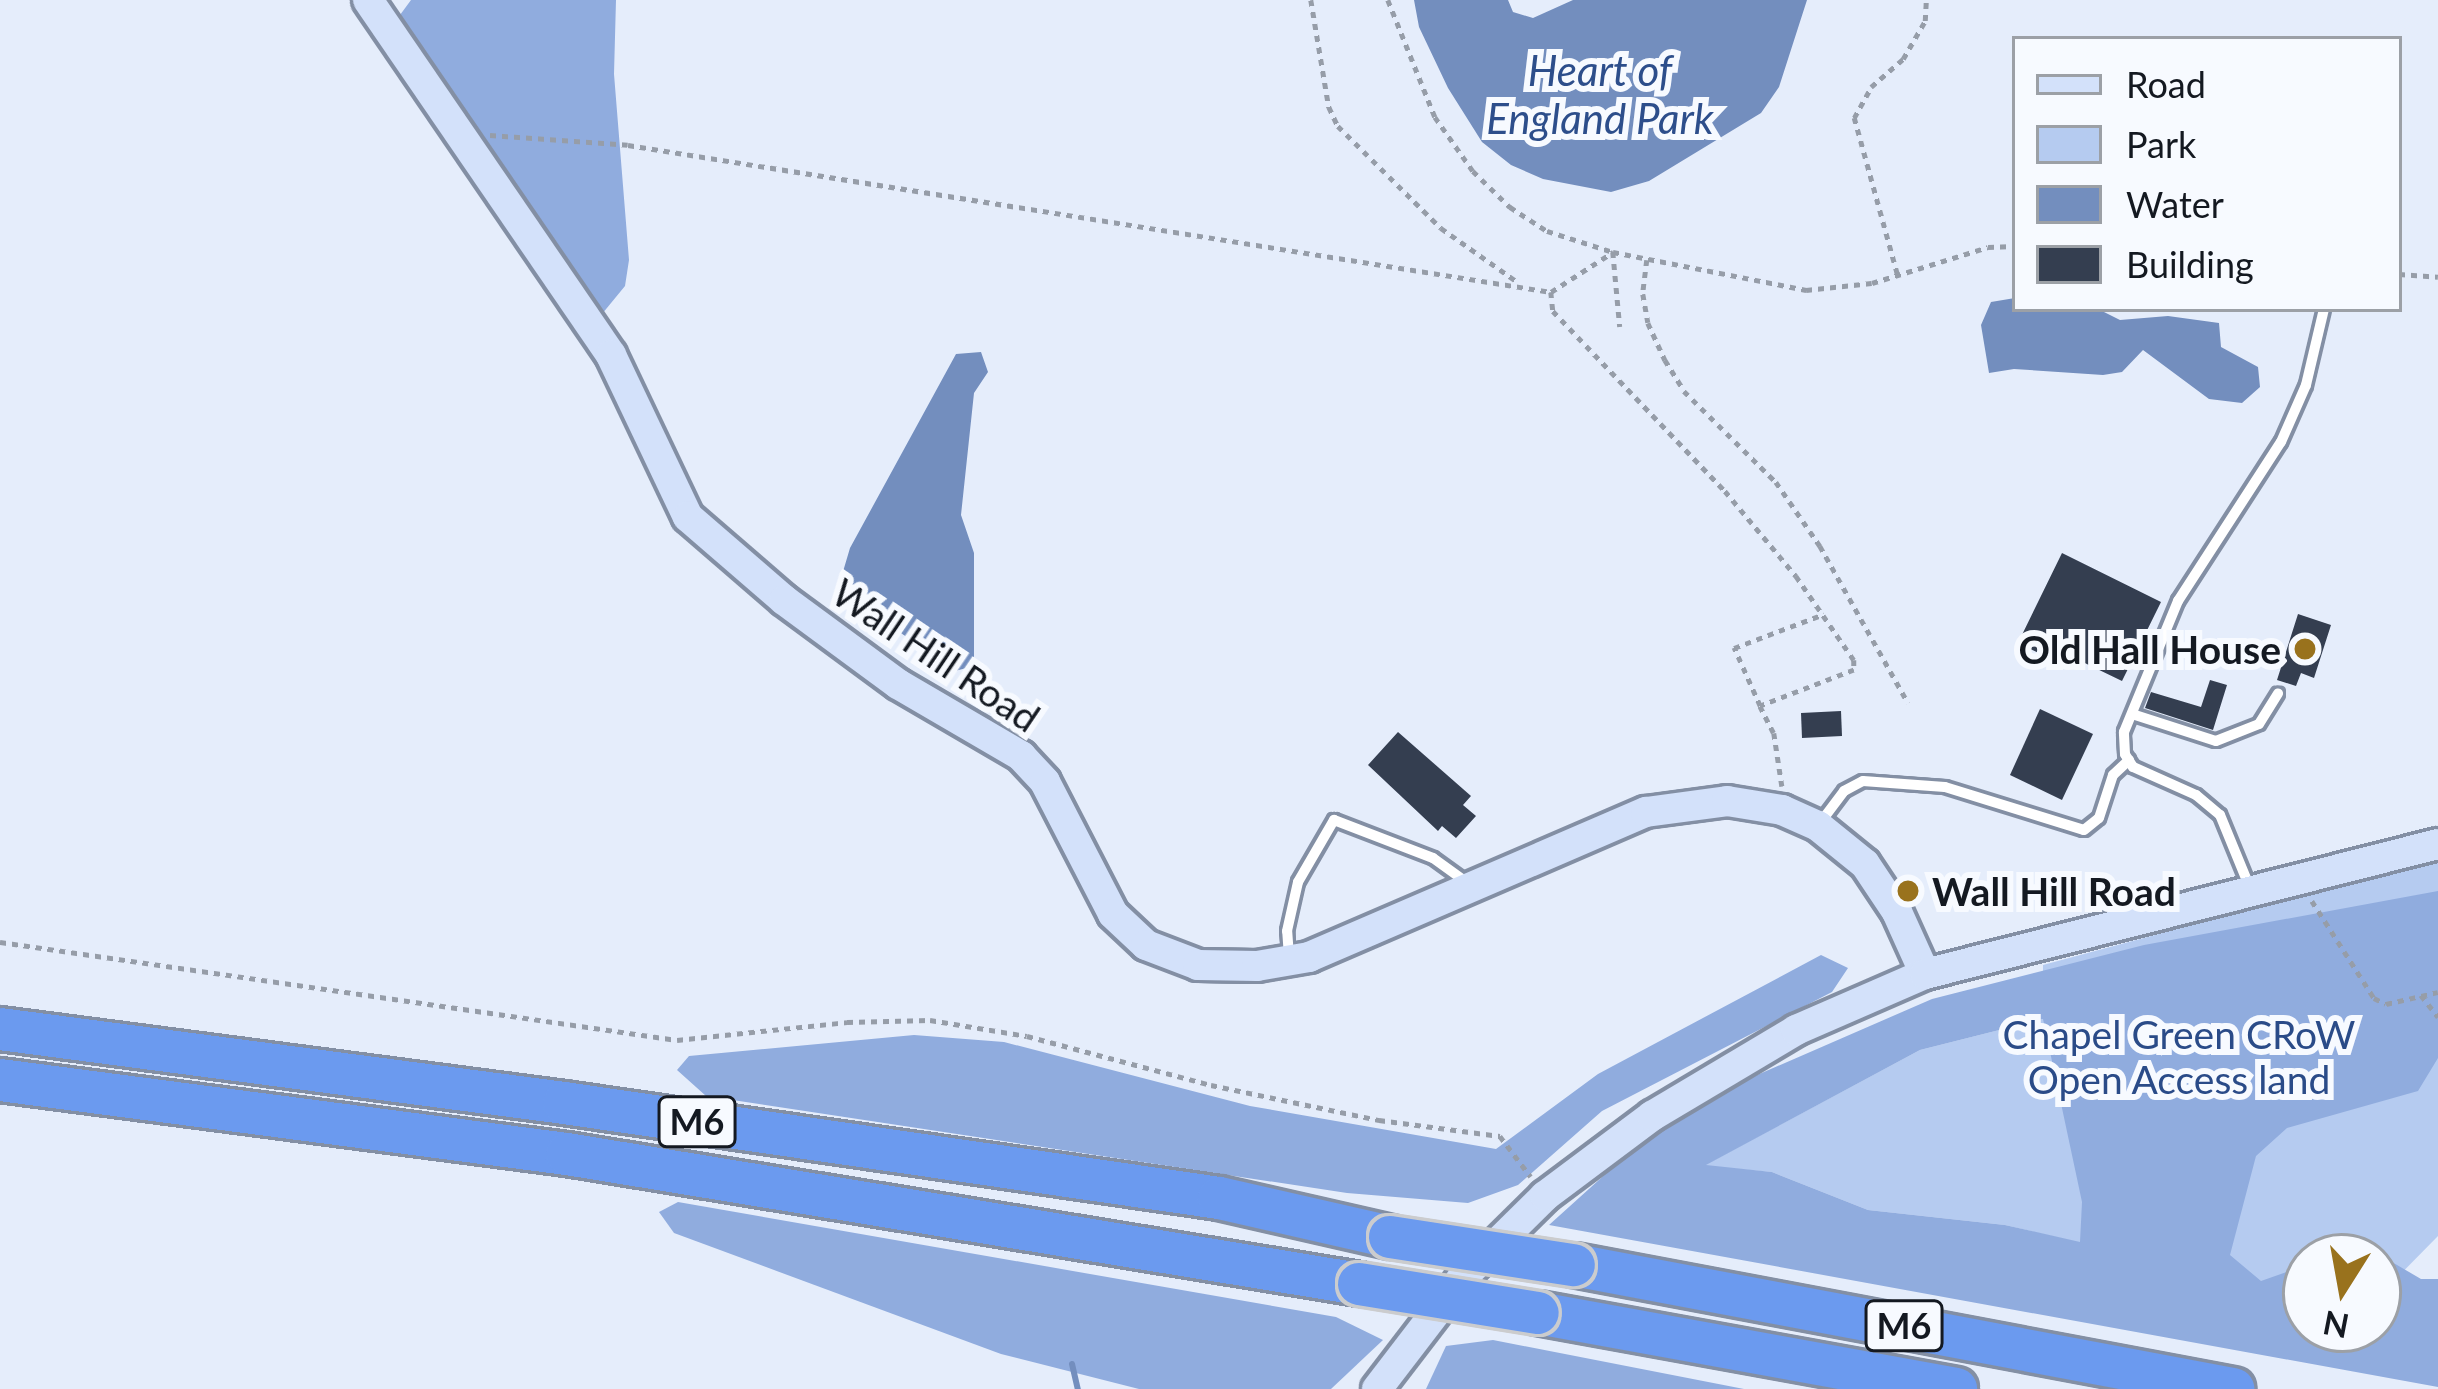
<!DOCTYPE html>
<style>
body{margin:0}
#map{position:relative;width:2438px;height:1389px;overflow:hidden;background:#e5edfb;font-family:Lato,sans-serif}
div>[style]{position:absolute}
[style*='--x']{left:calc(var(--x)*1px);top:calc(var(--y)*1px);width:calc(var(--w)*1px);rotate:calc(var(--a)*1deg)}
.green>*{inset:0;background:#b5cbf0}
.forest>*{inset:0;background:#90acde}
.water>*{inset:0;background:#738ebe}
.stream>*{height:6px;margin:-3px;padding:0 3px;transform-origin:3px;border-radius:3px;background:#738ebe}
.building>*{inset:0;background:#343e50}
.path>*{height:4.5px;margin-top:-2.25px;transform-origin:0;background:repeating-linear-gradient(90deg,#969da8 0 6px,transparent 0 12px)}
.roads{filter:drop-shadow(3px 0 #838fa4) drop-shadow(-3px 0 #838fa4) drop-shadow(0 3px #838fa4) drop-shadow(0 -3px #838fa4)}
.lane>*{height:10px;margin:-5px;padding:0 5px;transform-origin:5px;border-radius:5px;background:#fff}
.secondary>*{height:30px;margin:-15px;padding:0 15px;transform-origin:15px;border-radius:15px;background:#d3e1fa}
.highway>*{height:42px;margin:-21px;padding:0 21px;transform-origin:21px;border-radius:21px;background:#6b9aef}
.bridges{filter:drop-shadow(3px 0 #cbccce) drop-shadow(-3px 0 #cbccce) drop-shadow(0 3px #cbccce) drop-shadow(0 -3px #cbccce)}
.highway-bridge>*{height:42px;margin:-21px;padding:0 21px;transform-origin:21px;border-radius:21px;background:#6b9aef}
.dots>*{width:33px;height:33px;translate:-50% -50%;box-sizing:border-box;border:6px solid #f7faff;border-radius:50%}
span{translate:-50% -50%;white-space:nowrap;text-align:center;line-height:1.15;-webkit-text-stroke:12px #f7faff;paint-order:stroke}
.shield-label span{padding:3px 9px;background:#f7faff;border:3px solid;border-radius:9px;-webkit-text-stroke-width:0}
.shield-label{font-size:36px;color:#141921;font-weight:700}
.poi-label{font-size:39px;color:#141921;font-weight:700}
.right{translate:-100% -50%;text-align:right}
.left{translate:0 -50%;text-align:left}
.street-label{font-size:39px;color:#141921}
.park-label{font-size:39px;color:#2a4b88}
.water-label{font-size:42px;color:#2d4e8b;font-style:italic}
.legend{position:absolute;left:2012px;top:36px;width:390px;height:276px;box-sizing:border-box;background:#f7faff;border:3px solid #9ca0a6;margin:0;padding:15px 21px;list-style:none;font-size:36px;color:#141921}
.legend li{display:flex;align-items:center;gap:24px;height:60px}
.legend b{width:60px;border:3px solid #9ca0a6}
.north{position:absolute;left:2282px;top:1233px;width:120px;height:120px;box-sizing:border-box;background:#f7faff;border:3px solid #9ca0a6;border-radius:50%;rotate:191deg;font-size:33px;font-weight:700;line-height:48px;text-align:center;color:#141921}
.north::after{content:'';display:block;margin:auto;width:42px;height:54px;background:#99721d;clip-path:polygon(50% 0,100% 100%,50% 72%,0 100%)}
</style>
<div id="map">
<div class="green">
<i style="clip-path:polygon(2438px 859px,2438px 1236px,2378px 1297px,2378px 1257px,2306px 1257px,2306px 1292px,2256px 1280px,2082px 1214px,2081px 1243px,2005px 1225px,1868px 1210px,1772px 1172px,1703px 1166px,1920px 1050px,2043px 1019px,2043px 965px)"></i>
</div>
<div class="forest">
<i style="clip-path:polygon(411px 0,616px 0,614px 74px,629px 260px,625px 286px,602px 314px,400px 15px)"></i>
<i style="clip-path:polygon(evenodd,2438px 891px,2438px 1058px,2418px 1091px,2287px 1128px,2256px 1156px,2230px 1255px,2261px 1281px,2306px 1265px,2306px 1329px,2378px 1329px,2378px 1257px,2322px 1257px,2356px 1241px,2421px 1279px,2438px 1279px,2438px 1387px,1549px 1225px,1631px 1151px,1718px 1092px,1932px 999px,2144px 945px,2438px 891px,2043px 1019px,2082px 1202px,2080px 1242px,2005px 1225px,1868px 1210px,1772px 1172px,1706px 1165px,1920px 1050px,2043px 1019px)"></i>
<i style="clip-path:polygon(1821px 955px,1848px 968px,1832px 992px,1602px 1111px,1518px 1185px,1468px 1203px,1347px 1193px,706px 1096px,677px 1070px,689px 1056px,914px 1035px,1004px 1042px,1250px 1106px,1496px 1149px,1598px 1074px)"></i>
<i style="clip-path:polygon(678px 1202px,1336px 1317px,1383px 1340px,1331px 1389px,1139px 1389px,1001px 1354px,674px 1233px,659px 1212px)"></i>
<i style="clip-path:polygon(1493px 1340px,1744px 1389px,1426px 1389px,1446px 1346px)"></i>
</div>
<div class="water">
<i style="clip-path:polygon(1414px 0,1508px 0,1513px 12px,1533px 18px,1573px 0,1807px 0,1779px 87px,1761px 113px,1649px 181px,1611px 192px,1543px 179px,1511px 165px,1482px 142px,1448px 88px,1419px 27px)"></i>
<i style="clip-path:polygon(2015px 298px,2015px 309px,2098px 309px,2120px 320px,2168px 316px,2219px 323px,2221px 347px,2258px 367px,2260px 387px,2242px 403px,2209px 399px,2143px 350px,2122px 372px,2103px 375px,2014px 369px,1989px 373px,1981px 325px,1991px 302px)"></i>
<i style="clip-path:polygon(981px 352px,988px 372px,974px 393px,961px 515px,974px 553px,974px 666px,955px 671px,851px 598px,842px 575px,850px 548px,956px 354px)"></i>
</div>
<div class="stream">
<i style="--x:1072;--y:1364;--w:26;--a:77"></i>
</div>
<div class="building">
<i style="clip-path:polygon(2062px 553px,2161px 602px,2122px 681px,2062px 652px,2057px 662px,2018px 643px)"></i>
<i style="clip-path:polygon(2298px 614px,2331px 625px,2314px 678px,2301px 673px,2296px 686px,2277px 680px)"></i>
<i style="clip-path:polygon(2210px 680px,2227px 685px,2213px 730px,2145px 708px,2151px 692px,2201px 707px)"></i>
<i style="clip-path:polygon(2040px 709px,2093px 734px,2062px 800px,2010px 775px)"></i>
<i style="clip-path:polygon(1841px 711px,1842px 736px,1802px 738px,1801px 713px)"></i>
<i style="clip-path:polygon(1398px 732px,1471px 796px,1463px 805px,1476px 816px,1456px 838px,1442px 826px,1438px 831px,1368px 765px)"></i>
</div>
<div class="path">
<i style="--x:1311;--y:0;--w:109;--a:80.5"></i>
<i style="--x:1329;--y:107;--w:21;--a:65"></i>
<i style="--x:1338;--y:126;--w:145;--a:44.7"></i>
<i style="--x:1441;--y:228;--w:92;--a:35.2"></i>
<i style="--x:1388;--y:0;--w:126;--a:68.1"></i>
<i style="--x:1435;--y:117;--w:66;--a:54.9"></i>
<i style="--x:1473;--y:171;--w:52;--a:44.2"></i>
<i style="--x:1510;--y:207;--w:44;--a:33"></i>
<i style="--x:1547;--y:231;--w:69;--a:17.7"></i>
<i style="--x:1613;--y:252;--w:75;--a:84.7"></i>
<i style="--x:490;--y:135;--w:138;--a:4.1"></i>
<i style="--x:628;--y:145;--w:935;--a:9.05"></i>
<i style="--x:1551;--y:292;--w:74;--a:-32.8"></i>
<i style="--x:1613;--y:252;--w:197;--a:11.1"></i>
<i style="--x:1806;--y:290;--w:66;--a:-6.1"></i>
<i style="--x:1872;--y:283;--w:121;--a:-17.2"></i>
<i style="--x:1988;--y:247;--w:27;--a:-2"></i>
<i style="--x:1647;--y:260;--w:34;--a:97"></i>
<i style="--x:1643;--y:294;--w:29;--a:80"></i>
<i style="--x:1648;--y:323;--w:41;--a:65.3"></i>
<i style="--x:1665;--y:360;--w:36;--a:58"></i>
<i style="--x:1684;--y:391;--w:129;--a:44.7"></i>
<i style="--x:1776;--y:482;--w:78;--a:55.5"></i>
<i style="--x:1820;--y:546;--w:180;--a:60.7"></i>
<i style="--x:1897;--y:274;--w:162;--a:-105.4"></i>
<i style="--x:1854;--y:118;--w:35;--a:-61"></i>
<i style="--x:1871;--y:87;--w:43;--a:-41.2"></i>
<i style="--x:1903;--y:59;--w:44;--a:-59.9"></i>
<i style="--x:1925;--y:21;--w:21;--a:-87"></i>
<i style="--x:2399;--y:274;--w:39;--a:4"></i>
<i style="--x:1551;--y:292;--w:19;--a:84"></i>
<i style="--x:1553;--y:311;--w:249;--a:46.3"></i>
<i style="--x:1725;--y:491;--w:111;--a:50.1"></i>
<i style="--x:1796;--y:576;--w:102;--a:55.4"></i>
<i style="--x:1854;--y:660;--w:10;--a:90"></i>
<i style="--x:1854;--y:670;--w:101;--a:159"></i>
<i style="--x:1760;--y:706;--w:30;--a:63"></i>
<i style="--x:1774;--y:733;--w:54;--a:81.4"></i>
<i style="--x:1760;--y:706;--w:64;--a:-114.1"></i>
<i style="--x:1734;--y:648;--w:96;--a:-20.7"></i>
<i style="--x:2312;--y:901;--w:115;--a:57.4"></i>
<i style="--x:2374;--y:998;--w:13;--a:27"></i>
<i style="--x:2386;--y:1004;--w:53;--a:-13"></i>
<i style="--x:0;--y:942;--w:684;--a:8.24"></i>
<i style="--x:677;--y:1040;--w:171;--a:-6"></i>
<i style="--x:847;--y:1022;--w:83;--a:-1.4"></i>
<i style="--x:930;--y:1020;--w:98;--a:9.4"></i>
<i style="--x:1027;--y:1036;--w:190;--a:14.9"></i>
<i style="--x:1211;--y:1085;--w:172;--a:11.8"></i>
<i style="--x:1379;--y:1120;--w:122;--a:7.5"></i>
<i style="--x:1500;--y:1136;--w:51;--a:52.9"></i>
<i style="--x:2421;--y:995;--w:28;--a:52"></i>
</div>
<div class="roads">
<div class="lane">
<i style="--x:2132;--y:714;--w:88;--a:17.8"></i>
<i style="--x:2216;--y:741;--w:46;--a:-21.6"></i>
<i style="--x:2259;--y:724;--w:36;--a:-58"></i>
<i style="--x:1820;--y:823;--w:40;--a:-53"></i>
<i style="--x:1844;--y:791;--w:21;--a:-28"></i>
<i style="--x:1863;--y:781;--w:82;--a:4.2"></i>
<i style="--x:1945;--y:787;--w:145;--a:17.2"></i>
<i style="--x:2084;--y:830;--w:19;--a:-39"></i>
<i style="--x:2099;--y:818;--w:45;--a:-72"></i>
<i style="--x:2113;--y:775;--w:22;--a:-43"></i>
<i style="--x:2250;--y:888;--w:79;--a:-112.3"></i>
<i style="--x:2220;--y:815;--w:31;--a:-140"></i>
<i style="--x:2196;--y:795;--w:69;--a:-156"></i>
<i style="--x:2133;--y:767;--w:15;--a:-122"></i>
<i style="--x:2125;--y:754;--w:22;--a:-93"></i>
<i style="--x:2124;--y:732;--w:142;--a:-67.6"></i>
<i style="--x:2178;--y:601;--w:189;--a:-57.1"></i>
<i style="--x:2281;--y:442;--w:62;--a:-66.3"></i>
<i style="--x:2306;--y:385;--w:78;--a:-76.7"></i>
<i style="--x:1289;--y:957;--w:26;--a:-94"></i>
<i style="--x:1287;--y:931;--w:50;--a:-77.3"></i>
<i style="--x:1298;--y:882;--w:72;--a:-59.9"></i>
<i style="--x:1334;--y:820;--w:106;--a:21"></i>
<i style="--x:1433;--y:858;--w:44;--a:35.8"></i>
</div>
<div class="secondary">
<i style="--x:368;--y:0;--w:430;--a:55.6"></i>
<i style="--x:611;--y:355;--w:179;--a:64.6"></i>
<i style="--x:688;--y:517;--w:127;--a:40.8"></i>
<i style="--x:784;--y:600;--w:142;--a:36.4"></i>
<i style="--x:898;--y:684;--w:143;--a:30.3"></i>
<i style="--x:1021;--y:756;--w:35;--a:47"></i>
<i style="--x:1045;--y:782;--w:148;--a:62.7"></i>
<i style="--x:1113;--y:914;--w:45;--a:43.2"></i>
<i style="--x:1146;--y:945;--w:56;--a:21"></i>
<i style="--x:1198;--y:965;--w:59;--a:1"></i>
<i style="--x:1257;--y:966;--w:53;--a:-9.8"></i>
<i style="--x:1309;--y:957;--w:367;--a:-23.3"></i>
<i style="--x:1646;--y:812;--w:82;--a:-7.7"></i>
<i style="--x:1727;--y:801;--w:56;--a:9.3"></i>
<i style="--x:1782;--y:810;--w:39;--a:24"></i>
<i style="--x:1818;--y:826;--w:60;--a:39"></i>
<i style="--x:1865;--y:864;--w:58;--a:56.3"></i>
<i style="--x:1897;--y:912;--w:68;--a:65.7"></i>
<i style="--x:1377;--y:1389;--w:141;--a:-52.5"></i>
<i style="--x:1463;--y:1277;--w:115;--a:-44.6"></i>
<i style="--x:1545;--y:1196;--w:134;--a:-36.8"></i>
<i style="--x:1652;--y:1116;--w:168;--a:-30.8"></i>
<i style="--x:1796;--y:1030;--w:141;--a:-23.5"></i>
<i style="--x:1925;--y:974;--w:529;--a:-14.22"></i>
</div>
<div class="highway">
<i style="--x:0;--y:1029;--w:569;--a:7.47"></i>
<i style="--x:564;--y:1103;--w:662;--a:8.25"></i>
<i style="--x:1219;--y:1198;--w:175;--a:12.8"></i>
<i style="--x:0;--y:1080;--w:572;--a:7.44"></i>
<i style="--x:567;--y:1154;--w:803;--a:9.32"></i>
<i style="--x:1574;--y:1265;--w:671;--a:10.66"></i>
<i style="--x:1538;--y:1313;--w:425;--a:10.3"></i>
</div>
</div>
<div class="bridges">
<div class="highway-bridge">
<i style="--x:1390;--y:1237;--w:186;--a:8.7"></i>
<i style="--x:1359;--y:1284;--w:181;--a:9.2"></i>
</div>
</div>
<div class="dots">
<i style="left:2305px;top:649px;background:#99721d"></i>
<i style="left:1908px;top:891px;background:#99721d"></i>
</div>
<div class="shield-label">
<span style="left:697px;top:1122px">M6</span>
<span style="left:1904px;top:1326px">M6</span>
</div>
<div class="poi-label">
<span class="right" style="left:2281px;top:649px">Old Hall House</span>
<span class="left" style="left:1932px;top:891px">Wall Hill Road</span>
</div>
<div class="street-label">
<span style="left:936px;top:655px;rotate:34deg">Wall Hill Road</span>
</div>
<div class="park-label">
<span style="left:2179px;top:1057px">Chapel Green CRoW<br>Open Access land</span>
</div>
<div class="water-label">
<span style="left:1600px;top:94px">Heart of<br>England Park</span>
</div>
<ul class="legend">
<li><b style="height:15px;background:#d3e1fa"></b>Road</li>
<li><b style="height:33px;background:#b5cbf0"></b>Park</li>
<li><b style="height:33px;background:#738ebe"></b>Water</li>
<li><b style="height:33px;background:#343e50"></b>Building</li>
</ul>
<div class="north">N</div>
</div>
